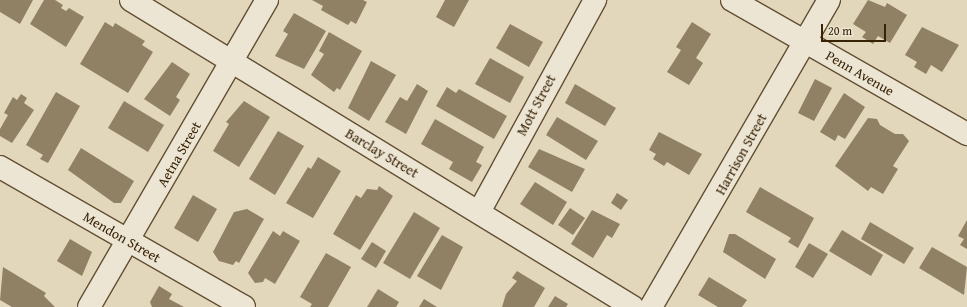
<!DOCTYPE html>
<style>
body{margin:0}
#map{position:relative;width:967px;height:307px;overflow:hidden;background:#e2d7bb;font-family:"Gentium Book Plus",serif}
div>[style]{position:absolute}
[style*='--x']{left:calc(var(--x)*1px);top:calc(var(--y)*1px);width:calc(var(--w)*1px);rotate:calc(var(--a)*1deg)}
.building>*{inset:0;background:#908064}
.roads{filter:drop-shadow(1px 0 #624f33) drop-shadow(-1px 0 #624f33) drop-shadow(0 1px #624f33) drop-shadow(0 -1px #624f33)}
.minor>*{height:22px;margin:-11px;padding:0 11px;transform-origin:11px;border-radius:11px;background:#ece5d3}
span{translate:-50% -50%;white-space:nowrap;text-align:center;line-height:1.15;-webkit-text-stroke:3.5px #ece5d3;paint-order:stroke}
.street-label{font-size:14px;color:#372206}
.scale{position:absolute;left:821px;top:24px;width:65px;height:18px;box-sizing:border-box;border:2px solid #372206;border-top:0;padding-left:5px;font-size:12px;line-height:14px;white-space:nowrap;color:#372206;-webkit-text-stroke:3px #ece5d3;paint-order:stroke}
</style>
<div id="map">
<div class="building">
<i style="clip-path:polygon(0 0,33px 0,20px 24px,0 12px)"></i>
<i style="clip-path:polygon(44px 0,55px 0,63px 5px,61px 8px,66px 11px,69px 8px,84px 17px,66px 47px,30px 24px)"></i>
<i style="clip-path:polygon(312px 0,363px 0,367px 2px,356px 24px,351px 21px,348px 25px,321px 10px,323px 6px)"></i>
<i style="clip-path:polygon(445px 0,469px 0,454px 27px,436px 17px)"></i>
<i style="clip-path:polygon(868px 0,885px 7px,887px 3px,907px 15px,890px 43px,878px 36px,873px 44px,862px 37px,866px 32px,853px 24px)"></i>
<i style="clip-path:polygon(294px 13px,326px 31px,304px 69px,275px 56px,288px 34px,283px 31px)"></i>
<i style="clip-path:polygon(105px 22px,113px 27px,115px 23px,145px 41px,142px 45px,153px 52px,128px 93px,80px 64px)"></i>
<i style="clip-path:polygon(692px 22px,711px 34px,696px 58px,703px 63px,689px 85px,667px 72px,681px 50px,676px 47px)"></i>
<i style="clip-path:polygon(510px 24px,543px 42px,529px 67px,496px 48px)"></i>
<i style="clip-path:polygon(922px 27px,959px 45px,942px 72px,931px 65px,926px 74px,914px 67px,917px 62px,905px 55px)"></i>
<i style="clip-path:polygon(329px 32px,362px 51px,340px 90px,337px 88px,334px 92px,311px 75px,324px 54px,319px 51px)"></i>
<i style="clip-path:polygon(490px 58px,524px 77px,510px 103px,475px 84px)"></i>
<i style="clip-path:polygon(371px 61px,396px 75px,369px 121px,348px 108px)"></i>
<i style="clip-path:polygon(172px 62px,190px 74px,176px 97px,180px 100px,170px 116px,144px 99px)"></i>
<i style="clip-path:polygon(815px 79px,832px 88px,814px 121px,798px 113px)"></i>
<i style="clip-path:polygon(417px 84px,428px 91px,406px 134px,385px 122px,400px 97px,407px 101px)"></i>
<i style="clip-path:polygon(575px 84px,616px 108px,605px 126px,565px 103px)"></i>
<i style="clip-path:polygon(447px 87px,456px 93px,459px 89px,507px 116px,494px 139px,436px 106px)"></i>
<i style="clip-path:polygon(56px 92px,80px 106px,48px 163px,40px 159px,43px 155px,26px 145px)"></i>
<i style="clip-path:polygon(844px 93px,865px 107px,845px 139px,838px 135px,835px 141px,820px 132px)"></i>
<i style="clip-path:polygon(21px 94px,27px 98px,24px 103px,34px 110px,12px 143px,0 136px,0 129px,8px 115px,4px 113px,13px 97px,17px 100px)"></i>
<i style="clip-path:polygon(124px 101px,164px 125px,148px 152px,108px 128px)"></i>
<i style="clip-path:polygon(244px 101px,270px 117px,239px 167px,213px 151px,229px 124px,226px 122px)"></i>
<i style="clip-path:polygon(557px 117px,598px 141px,586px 160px,546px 135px)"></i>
<i style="clip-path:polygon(868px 118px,877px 119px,880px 125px,895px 134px,903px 134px,909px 141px,893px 166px,898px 169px,883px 194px,871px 187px,868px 191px,835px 166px)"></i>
<i style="clip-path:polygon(435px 119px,484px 147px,476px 162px,482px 165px,472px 182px,449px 169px,453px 162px,421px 144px)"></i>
<i style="clip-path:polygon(278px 131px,304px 146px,275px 195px,249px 179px)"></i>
<i style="clip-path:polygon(659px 132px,702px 154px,689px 175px,667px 162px,664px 166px,653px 159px,656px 154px,649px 150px)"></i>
<i style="clip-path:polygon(81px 148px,134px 181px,121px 203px,114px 203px,68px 170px)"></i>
<i style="clip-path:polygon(539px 149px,585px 169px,572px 192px,528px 167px)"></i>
<i style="clip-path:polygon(318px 157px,341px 171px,313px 218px,286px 203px,308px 167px,311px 169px)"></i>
<i style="clip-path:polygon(535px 182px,567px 202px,553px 225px,520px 204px)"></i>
<i style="clip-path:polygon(379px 186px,393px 196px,360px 250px,333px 234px,356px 195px,361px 198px,367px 189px,377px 190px)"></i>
<i style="clip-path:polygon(760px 187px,814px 218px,798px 248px,788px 242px,791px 238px,746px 212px)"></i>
<i style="clip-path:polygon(617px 193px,628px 200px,621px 210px,611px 203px)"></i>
<i style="clip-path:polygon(193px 195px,217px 209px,198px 242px,174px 228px)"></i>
<i style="clip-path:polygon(570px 208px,585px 218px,573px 235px,558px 225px)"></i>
<i style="clip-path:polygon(247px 209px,264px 219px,239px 263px,236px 261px,233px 265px,219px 261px,213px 252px,234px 212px)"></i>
<i style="clip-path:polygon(592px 210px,620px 224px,612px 238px,607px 235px,593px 258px,571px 244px)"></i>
<i style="clip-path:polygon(414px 212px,440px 228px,410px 279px,383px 263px)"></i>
<i style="clip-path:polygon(967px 220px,967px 249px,960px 245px,964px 239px,958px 236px)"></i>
<i style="clip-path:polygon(870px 222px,914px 248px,904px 264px,861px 239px)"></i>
<i style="clip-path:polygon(842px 230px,883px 255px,871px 276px,829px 251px)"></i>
<i style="clip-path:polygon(273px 231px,280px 236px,283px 231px,300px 241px,275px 284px,265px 278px,263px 282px,255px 283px,248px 273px)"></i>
<i style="clip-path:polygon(729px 234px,735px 234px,776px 259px,765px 279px,723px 252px)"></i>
<i style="clip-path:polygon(442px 235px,463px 247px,441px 290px,417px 276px)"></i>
<i style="clip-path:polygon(70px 239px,92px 252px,82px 276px,57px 261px)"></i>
<i style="clip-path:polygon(372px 242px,386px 251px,376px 268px,361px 259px)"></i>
<i style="clip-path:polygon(809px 243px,828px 254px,813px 278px,795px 267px)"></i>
<i style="clip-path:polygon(932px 247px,967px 267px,964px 295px,919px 268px)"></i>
<i style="clip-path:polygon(326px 253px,351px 267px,328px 307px,310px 307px,312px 304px,300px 297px)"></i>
<i style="clip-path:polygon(3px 267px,46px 293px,44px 296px,55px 307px,12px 307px,0 300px)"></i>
<i style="clip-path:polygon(517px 271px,545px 288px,534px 307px,502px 307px,506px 294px,517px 281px,512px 278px)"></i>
<i style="clip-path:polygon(709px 277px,747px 300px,742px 307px,718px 307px,698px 295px)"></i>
<i style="clip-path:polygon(159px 286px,172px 294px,169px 299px,184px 307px,152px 307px,150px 302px)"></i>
<i style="clip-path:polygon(378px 289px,399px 302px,396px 307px,367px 307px)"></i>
<i style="clip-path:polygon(555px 296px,568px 304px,566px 307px,548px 307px)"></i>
<i style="clip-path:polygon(424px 299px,437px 307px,419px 307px)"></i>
</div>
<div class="roads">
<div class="minor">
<i style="--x:131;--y:0;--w:588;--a:31.45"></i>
<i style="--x:732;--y:0;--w:271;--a:29.7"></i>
<i style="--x:0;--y:167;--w:281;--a:29.8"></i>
<i style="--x:479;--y:212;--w:242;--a:-61.3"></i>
<i style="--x:89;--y:307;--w:355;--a:-59.9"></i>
<i style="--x:651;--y:307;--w:355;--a:-59.9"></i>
</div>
</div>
<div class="street-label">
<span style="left:860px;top:73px;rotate:30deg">Penn Avenue</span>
<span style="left:536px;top:105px;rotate:-62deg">Mott Street</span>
<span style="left:382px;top:153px;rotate:31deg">Barclay Street</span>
<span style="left:179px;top:154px;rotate:-60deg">Aetna Street</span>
<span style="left:741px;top:154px;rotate:-61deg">Harrison Street</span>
<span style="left:122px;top:237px;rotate:30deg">Mendon Street</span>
</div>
<div class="scale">20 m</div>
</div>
